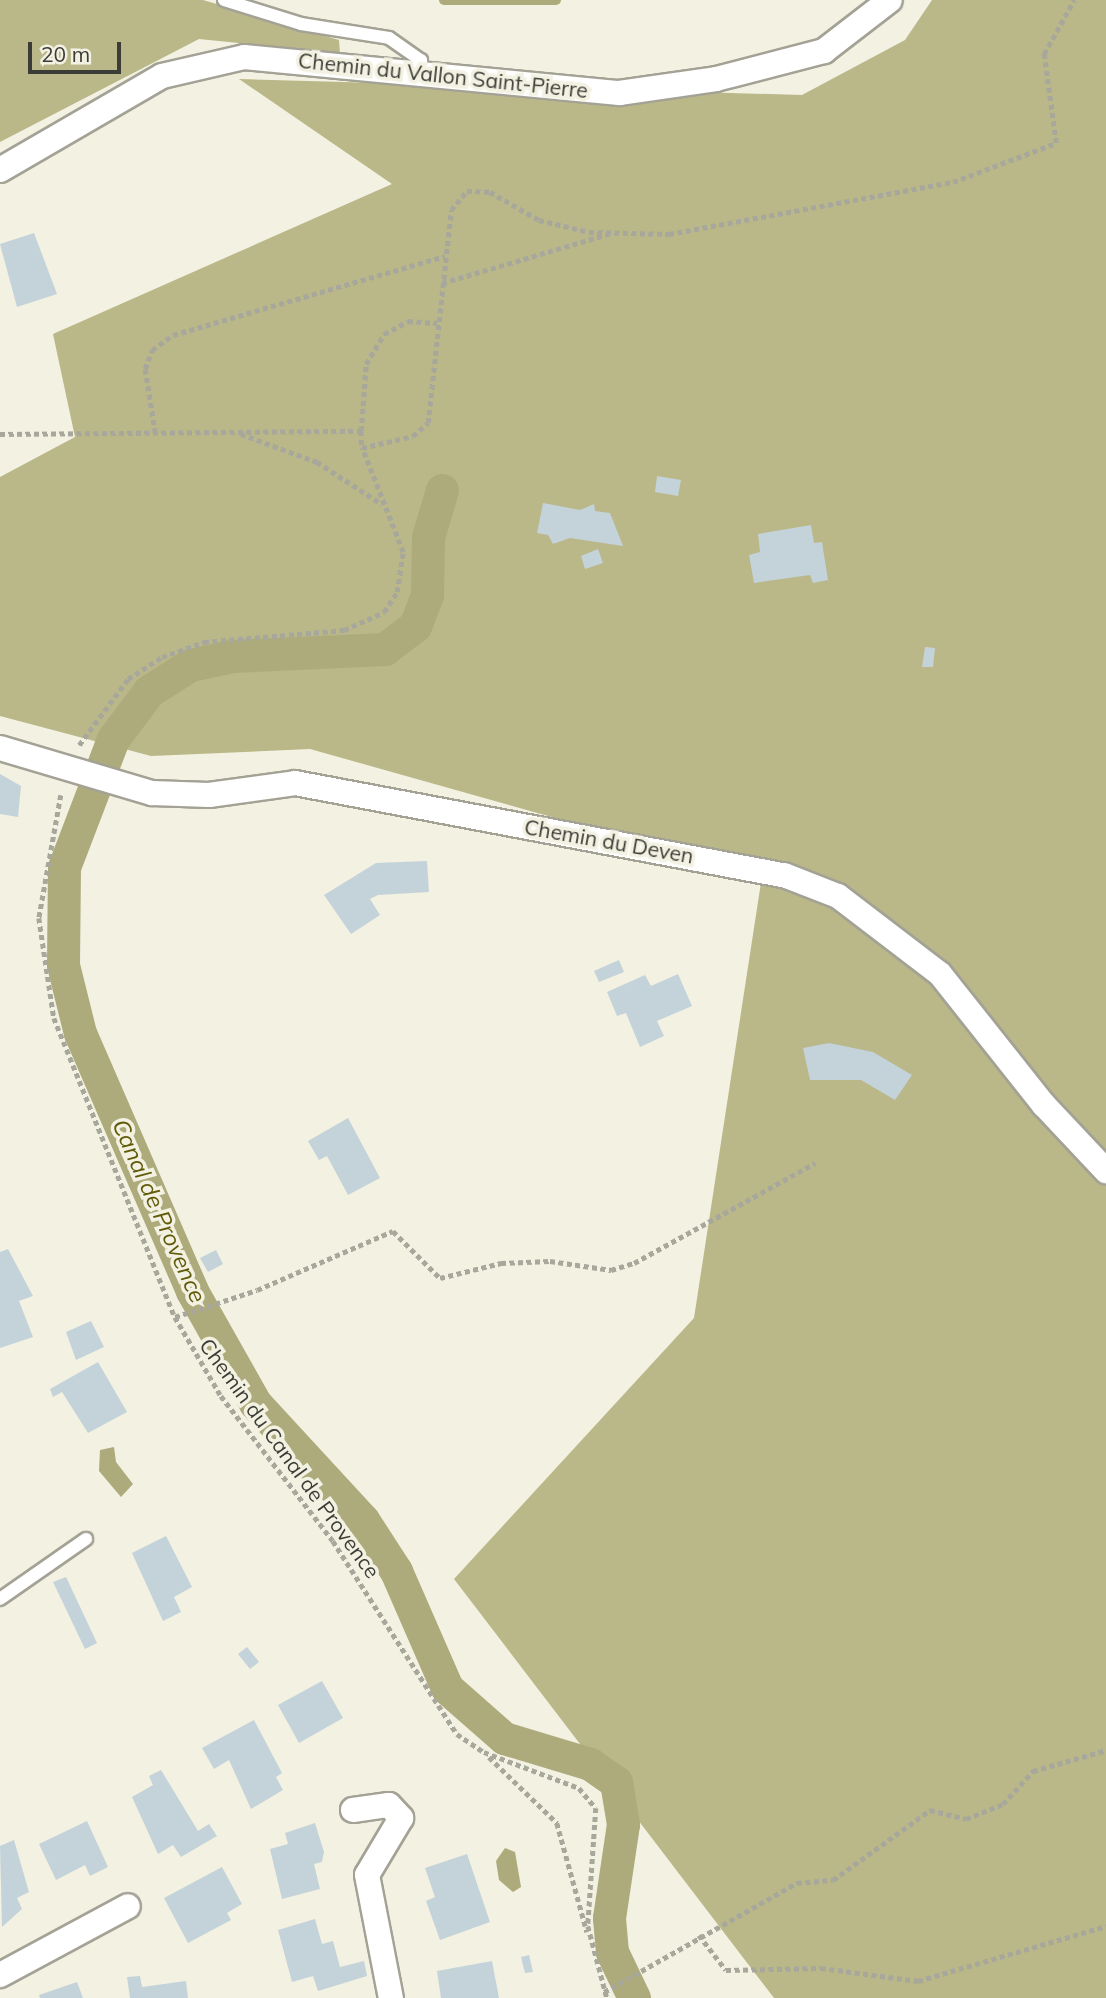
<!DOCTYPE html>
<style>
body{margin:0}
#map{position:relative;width:1106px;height:1998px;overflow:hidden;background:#f2f1e2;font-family:Mulish,sans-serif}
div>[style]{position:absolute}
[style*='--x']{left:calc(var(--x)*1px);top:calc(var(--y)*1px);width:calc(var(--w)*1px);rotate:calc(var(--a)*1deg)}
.forest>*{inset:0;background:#bab788}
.water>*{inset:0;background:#adaa7b}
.stream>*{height:10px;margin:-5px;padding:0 5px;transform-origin:5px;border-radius:5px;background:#adaa7b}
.canal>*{height:33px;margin:-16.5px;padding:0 16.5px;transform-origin:16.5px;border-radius:16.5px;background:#adaa7b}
.building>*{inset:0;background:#c4d3da}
.path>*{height:4.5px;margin-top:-2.25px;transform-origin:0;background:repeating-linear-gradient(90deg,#a7a79b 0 5px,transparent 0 8.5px)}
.roads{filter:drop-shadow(2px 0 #a3a295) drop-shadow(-2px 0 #a3a295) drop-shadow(0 2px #a3a295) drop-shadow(0 -2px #a3a295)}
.lane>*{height:12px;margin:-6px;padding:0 6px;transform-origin:6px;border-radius:6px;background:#fff}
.street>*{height:24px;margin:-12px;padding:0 12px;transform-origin:12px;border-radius:12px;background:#fff}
span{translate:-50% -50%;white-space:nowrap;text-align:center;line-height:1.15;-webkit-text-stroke:7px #f2f1e2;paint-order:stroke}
.street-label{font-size:21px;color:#3c3c36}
.water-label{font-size:23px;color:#605907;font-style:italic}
.scale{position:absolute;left:28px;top:42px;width:93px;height:32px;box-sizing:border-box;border:4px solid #3c3c36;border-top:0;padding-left:9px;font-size:21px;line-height:24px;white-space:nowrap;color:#3c3c36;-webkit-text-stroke:5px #f2f1e2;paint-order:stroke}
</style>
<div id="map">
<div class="forest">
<i style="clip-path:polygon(0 0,203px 0,339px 40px,340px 53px,199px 39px,0 142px)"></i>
<i style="clip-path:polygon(932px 0,1106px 0,1106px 1998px,774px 1998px,454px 1579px,694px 1318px,762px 876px,310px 749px,151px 756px,0 716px,0 477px,75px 437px,53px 334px,392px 184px,239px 79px,802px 95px,905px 40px)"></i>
</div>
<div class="water">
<i style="clip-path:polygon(114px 1447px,116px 1462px,133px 1484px,121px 1497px,99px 1471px,100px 1450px)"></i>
<i style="clip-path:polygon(505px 1848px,515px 1852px,521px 1887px,513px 1892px,499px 1880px,496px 1861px)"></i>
</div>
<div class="stream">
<i style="--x:444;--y:0;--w:112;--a:0"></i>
</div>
<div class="canal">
<i style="--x:442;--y:490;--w:49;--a:106.6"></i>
<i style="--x:428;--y:537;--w:58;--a:91"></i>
<i style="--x:427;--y:595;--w:33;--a:111"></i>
<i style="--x:415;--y:626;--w:38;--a:143"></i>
<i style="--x:385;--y:649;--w:153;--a:177.4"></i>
<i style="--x:232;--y:656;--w:43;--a:167.9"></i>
<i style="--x:190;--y:665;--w:49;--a:147.6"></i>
<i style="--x:149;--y:691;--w:60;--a:126.9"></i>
<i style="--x:113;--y:739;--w:137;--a:110.9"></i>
<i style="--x:64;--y:867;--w:98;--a:90.6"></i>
<i style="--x:63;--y:965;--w:70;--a:76"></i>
<i style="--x:80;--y:1033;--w:281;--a:66.5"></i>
<i style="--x:192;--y:1291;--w:129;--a:60.6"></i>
<i style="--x:255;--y:1403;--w:159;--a:47.3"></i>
<i style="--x:363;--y:1520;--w:61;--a:57.1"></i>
<i style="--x:396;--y:1571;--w:128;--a:66.4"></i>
<i style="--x:447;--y:1688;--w:76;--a:41.3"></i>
<i style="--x:504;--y:1738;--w:90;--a:16.8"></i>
<i style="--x:590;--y:1764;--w:32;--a:35"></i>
<i style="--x:616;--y:1782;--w:43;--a:80.5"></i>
<i style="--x:623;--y:1824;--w:95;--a:98.5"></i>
<i style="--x:609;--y:1918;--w:34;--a:85"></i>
<i style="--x:612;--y:1952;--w:51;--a:64.4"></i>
</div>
<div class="building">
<i style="clip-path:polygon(34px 233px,57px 294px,17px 307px,0 244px)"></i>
<i style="clip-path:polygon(657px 476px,681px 480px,678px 496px,655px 492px)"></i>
<i style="clip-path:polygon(543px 503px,580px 510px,594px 504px,595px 511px,610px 513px,623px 546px,570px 538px,553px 544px,548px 535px,537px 533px)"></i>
<i style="clip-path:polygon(811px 525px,814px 543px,822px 542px,828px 580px,813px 583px,810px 575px,754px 583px,749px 555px,760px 552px,758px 534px)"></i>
<i style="clip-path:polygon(598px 549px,603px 563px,585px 569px,581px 556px)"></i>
<i style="clip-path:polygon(925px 647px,935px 648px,933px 667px,922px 667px)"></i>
<i style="clip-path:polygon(0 774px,21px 786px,18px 817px,0 814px)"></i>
<i style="clip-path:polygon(427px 861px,429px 892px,378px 895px,370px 899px,380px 915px,351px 934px,324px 895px,376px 863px)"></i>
<i style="clip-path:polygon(619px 960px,624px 972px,599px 982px,594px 971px)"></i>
<i style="clip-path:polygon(678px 974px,692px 1006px,657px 1021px,664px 1036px,640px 1047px,626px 1013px,617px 1016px,607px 992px,645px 975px,651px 986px)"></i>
<i style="clip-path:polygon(829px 1043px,873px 1052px,912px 1075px,895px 1100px,861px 1080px,810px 1080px,803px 1048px)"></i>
<i style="clip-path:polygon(348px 1118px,380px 1178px,348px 1195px,327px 1156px,319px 1160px,308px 1141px)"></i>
<i style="clip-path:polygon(8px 1249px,33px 1296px,19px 1301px,33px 1337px,0 1348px,0 1252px)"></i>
<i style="clip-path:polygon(216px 1250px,223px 1264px,208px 1272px,200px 1258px)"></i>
<i style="clip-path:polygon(91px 1321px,104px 1347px,76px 1360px,66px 1332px)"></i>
<i style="clip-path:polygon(98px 1362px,127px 1412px,88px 1433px,62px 1392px,53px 1397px,50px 1389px)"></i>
<i style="clip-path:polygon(166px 1536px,192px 1587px,174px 1597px,181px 1612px,163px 1621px,132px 1553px)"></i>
<i style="clip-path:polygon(66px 1577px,97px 1643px,85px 1649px,53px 1582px)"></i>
<i style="clip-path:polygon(247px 1647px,259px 1662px,250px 1669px,238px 1654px)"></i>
<i style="clip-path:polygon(322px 1681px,343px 1718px,299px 1743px,278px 1705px)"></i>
<i style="clip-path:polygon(254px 1720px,282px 1773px,276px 1777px,283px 1790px,251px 1809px,229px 1760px,214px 1769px,202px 1748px)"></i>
<i style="clip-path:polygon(161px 1770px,198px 1831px,209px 1824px,217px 1836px,181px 1857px,173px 1845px,158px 1854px,132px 1797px,153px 1785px,149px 1776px)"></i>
<i style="clip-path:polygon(87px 1821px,108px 1867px,90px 1876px,85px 1865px,56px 1880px,39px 1844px)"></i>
<i style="clip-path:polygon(315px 1823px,324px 1852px,322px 1862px,314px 1864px,320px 1889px,282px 1899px,270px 1849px,288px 1844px,285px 1833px)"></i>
<i style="clip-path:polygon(14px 1840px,29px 1892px,17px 1898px,22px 1909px,2px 1927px,0 1846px)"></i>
<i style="clip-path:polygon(467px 1854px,490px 1922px,440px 1940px,426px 1901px,435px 1897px,425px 1868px)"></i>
<i style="clip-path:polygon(222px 1867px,242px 1904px,227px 1913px,231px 1920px,188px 1943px,164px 1898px)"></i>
<i style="clip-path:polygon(315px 1919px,322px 1944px,333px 1941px,340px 1967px,364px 1961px,367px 1976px,318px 1991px,313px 1976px,292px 1982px,278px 1930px)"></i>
<i style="clip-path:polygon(529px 1955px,533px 1972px,525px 1973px,521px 1957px)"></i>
<i style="clip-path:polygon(492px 1961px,499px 1998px,441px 1998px,437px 1971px)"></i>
<i style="clip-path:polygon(140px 1976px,142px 1987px,186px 1981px,188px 1998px,130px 1998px,127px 1977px)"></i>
<i style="clip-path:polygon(77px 1982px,83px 1998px,40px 1998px,39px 1995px)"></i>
</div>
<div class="path">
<i style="--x:442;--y:283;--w:174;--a:-16.4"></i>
<i style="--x:361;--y:431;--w:67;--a:-85.7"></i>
<i style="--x:366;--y:364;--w:35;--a:-59"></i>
<i style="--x:384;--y:334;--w:27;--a:-28"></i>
<i style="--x:408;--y:321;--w:29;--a:4"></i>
<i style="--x:155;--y:433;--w:65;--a:-98.9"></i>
<i style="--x:145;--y:369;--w:20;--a:-70"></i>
<i style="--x:152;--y:350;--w:26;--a:-36"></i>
<i style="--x:173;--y:335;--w:283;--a:-16.2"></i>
<i style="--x:0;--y:434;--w:361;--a:-0.5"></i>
<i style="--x:361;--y:431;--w:17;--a:87"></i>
<i style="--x:241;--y:434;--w:81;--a:20.2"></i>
<i style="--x:317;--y:462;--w:77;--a:32.9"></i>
<i style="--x:79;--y:745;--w:82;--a:-53.4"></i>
<i style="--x:128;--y:679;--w:40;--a:-32.9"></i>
<i style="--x:162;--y:657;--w:45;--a:-19.7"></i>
<i style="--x:204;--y:642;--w:141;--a:-4.9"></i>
<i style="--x:344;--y:630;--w:44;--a:-24.2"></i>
<i style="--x:384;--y:612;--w:24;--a:-57"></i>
<i style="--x:397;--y:592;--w:40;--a:-81.5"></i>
<i style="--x:403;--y:552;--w:112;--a:-111.5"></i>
<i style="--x:362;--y:448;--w:52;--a:-13.2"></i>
<i style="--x:413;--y:436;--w:20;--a:-41"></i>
<i style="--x:428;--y:423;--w:214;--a:-83.8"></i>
<i style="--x:451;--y:210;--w:25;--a:-50"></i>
<i style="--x:467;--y:191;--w:23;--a:2"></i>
<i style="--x:490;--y:192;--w:56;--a:29.7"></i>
<i style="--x:539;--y:220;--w:51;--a:13.5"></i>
<i style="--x:589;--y:232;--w:80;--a:1.4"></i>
<i style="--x:669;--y:234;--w:289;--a:-10.4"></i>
<i style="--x:953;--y:182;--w:110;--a:-20.7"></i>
<i style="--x:1056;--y:143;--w:90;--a:-97.7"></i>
<i style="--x:1044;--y:54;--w:62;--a:-60.9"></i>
<i style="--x:61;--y:795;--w:125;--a:100.1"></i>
<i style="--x:39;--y:918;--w:101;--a:81.5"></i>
<i style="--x:54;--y:1018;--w:323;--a:68"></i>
<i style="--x:175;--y:1317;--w:91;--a:59.8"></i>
<i style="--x:221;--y:1396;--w:183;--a:52.3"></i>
<i style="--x:333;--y:1541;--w:229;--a:57.3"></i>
<i style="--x:457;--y:1734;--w:32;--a:34"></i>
<i style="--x:484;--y:1752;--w:102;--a:20.8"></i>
<i style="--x:579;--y:1788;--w:26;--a:50"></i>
<i style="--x:596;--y:1808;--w:118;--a:93.9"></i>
<i style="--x:588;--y:1926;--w:74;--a:75.2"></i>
<i style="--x:175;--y:1317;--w:86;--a:-18.2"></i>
<i style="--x:257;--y:1290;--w:148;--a:-23.5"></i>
<i style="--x:393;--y:1231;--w:66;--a:45"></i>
<i style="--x:440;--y:1278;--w:63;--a:-13.8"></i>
<i style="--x:501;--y:1263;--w:49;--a:-2.3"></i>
<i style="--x:550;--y:1261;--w:62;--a:8.4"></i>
<i style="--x:611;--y:1270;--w:24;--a:-17"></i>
<i style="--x:634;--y:1263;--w:207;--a:-28.9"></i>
<i style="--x:489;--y:1757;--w:95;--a:44.1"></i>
<i style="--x:557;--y:1823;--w:113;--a:74.6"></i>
<i style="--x:699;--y:1935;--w:44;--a:52.4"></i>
<i style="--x:726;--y:1970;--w:95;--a:-1.2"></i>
<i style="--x:821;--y:1968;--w:98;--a:7.6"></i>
<i style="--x:918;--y:1981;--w:196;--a:-16.3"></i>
<i style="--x:604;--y:1992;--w:222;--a:-29.5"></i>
<i style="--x:797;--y:1883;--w:36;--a:-5"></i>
<i style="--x:833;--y:1880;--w:120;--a:-35.8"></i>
<i style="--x:930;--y:1810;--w:37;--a:14"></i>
<i style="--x:966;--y:1819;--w:40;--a:-22"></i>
<i style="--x:1003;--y:1804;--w:45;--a:-47.7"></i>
<i style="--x:1033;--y:1771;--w:76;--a:-16"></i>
</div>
<div class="roads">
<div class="lane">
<i style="--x:224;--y:0;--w:81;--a:17.3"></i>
<i style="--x:301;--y:24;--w:89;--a:9"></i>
<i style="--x:389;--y:38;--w:39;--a:35"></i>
<i style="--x:421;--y:60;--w:12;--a:90"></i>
<i style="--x:0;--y:1599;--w:105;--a:-34.9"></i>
</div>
<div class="street">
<i style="--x:0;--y:170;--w:187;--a:-30.1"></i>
<i style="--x:162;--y:76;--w:84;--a:-13"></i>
<i style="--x:244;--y:57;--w:377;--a:5.5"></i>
<i style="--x:619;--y:93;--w:98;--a:-8.2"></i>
<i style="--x:716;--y:79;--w:112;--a:-14.5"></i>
<i style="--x:824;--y:51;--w:83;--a:-37.7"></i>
<i style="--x:0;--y:748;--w:159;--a:16.5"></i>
<i style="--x:152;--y:793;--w:57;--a:2"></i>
<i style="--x:209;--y:795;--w:87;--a:-7.9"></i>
<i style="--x:295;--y:783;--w:498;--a:10.7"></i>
<i style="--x:784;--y:875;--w:58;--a:21.3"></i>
<i style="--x:838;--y:896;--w:128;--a:37.4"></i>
<i style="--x:940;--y:974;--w:167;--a:51.6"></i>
<i style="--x:1044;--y:1105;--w:91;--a:46.8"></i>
<i style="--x:353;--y:1810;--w:36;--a:-8"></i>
<i style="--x:389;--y:1805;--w:18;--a:47"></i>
<i style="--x:401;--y:1818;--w:66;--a:120.8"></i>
<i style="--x:367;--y:1875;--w:125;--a:79"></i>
<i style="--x:0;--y:1975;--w:145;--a:-28.3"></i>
</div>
</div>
<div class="street-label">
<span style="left:443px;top:75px;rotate:6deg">Chemin du Vallon Saint-Pierre</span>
<span style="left:609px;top:841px;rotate:10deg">Chemin du Deven</span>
<span style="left:290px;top:1458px;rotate:54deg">Chemin du Canal de Provence</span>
</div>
<div class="water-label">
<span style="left:159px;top:1211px;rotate:66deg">Canal de Provence</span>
</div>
<div class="scale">20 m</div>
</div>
